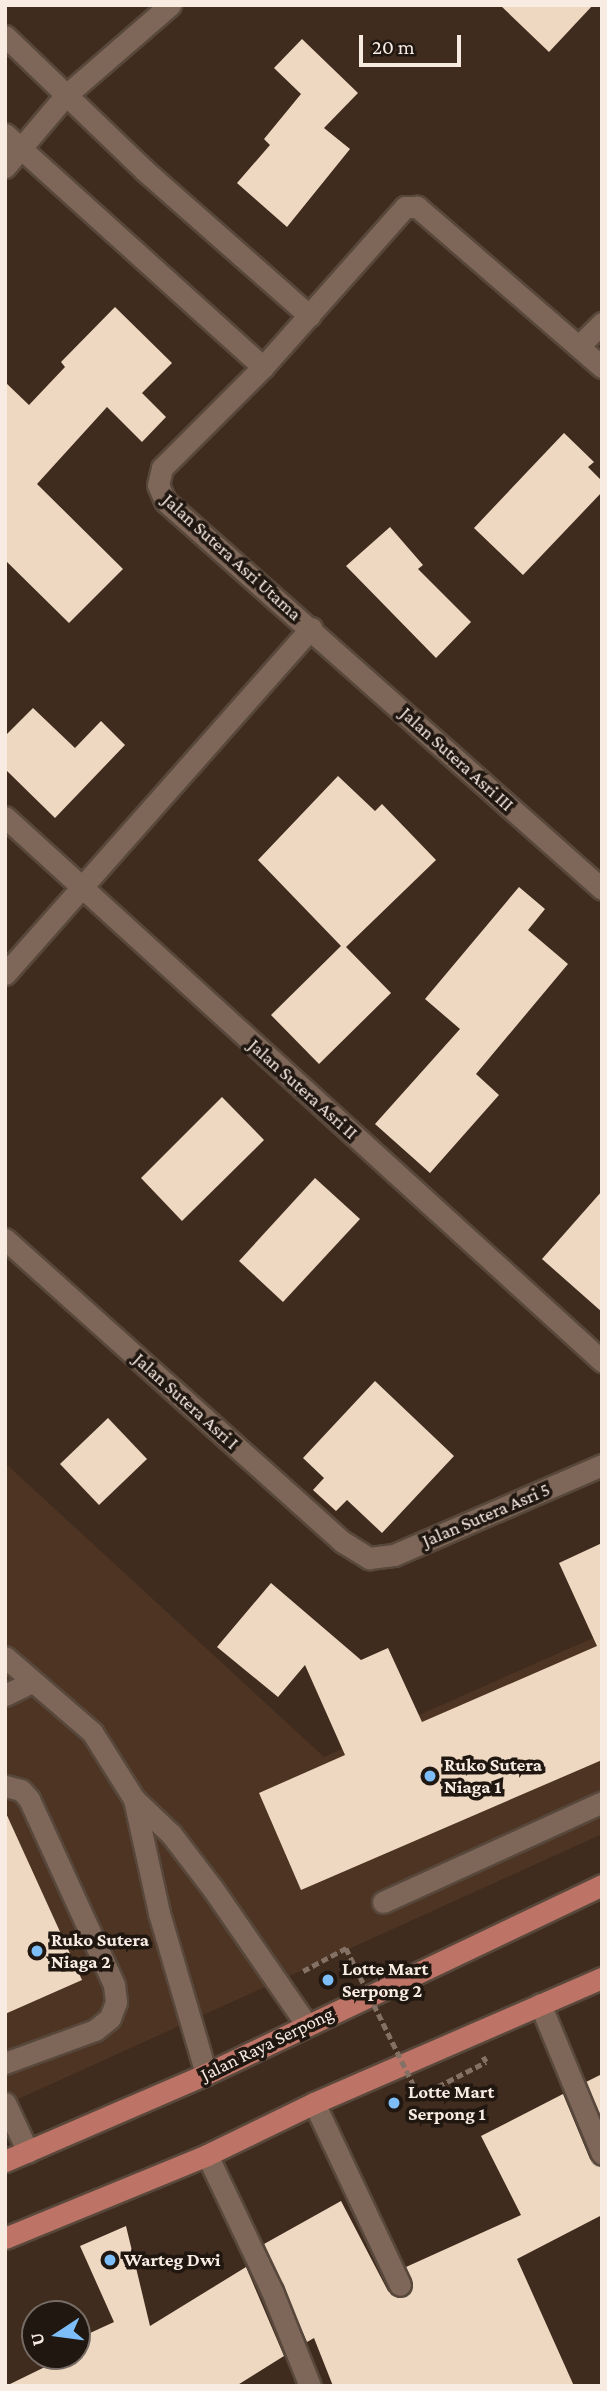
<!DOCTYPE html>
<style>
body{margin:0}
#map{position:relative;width:607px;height:2391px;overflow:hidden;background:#402c1e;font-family:"Crimson Pro",serif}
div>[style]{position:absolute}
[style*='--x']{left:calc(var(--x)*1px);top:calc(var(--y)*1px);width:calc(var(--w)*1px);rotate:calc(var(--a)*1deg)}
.built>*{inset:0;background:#4e3422}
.building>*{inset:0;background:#eed8c2}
.path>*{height:4.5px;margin-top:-2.25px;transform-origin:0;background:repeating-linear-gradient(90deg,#837165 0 7px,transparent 0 10.5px)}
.roads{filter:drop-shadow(2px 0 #58483c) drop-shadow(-2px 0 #58483c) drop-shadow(0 2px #58483c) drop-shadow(0 -2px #58483c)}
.minor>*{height:21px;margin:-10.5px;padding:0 10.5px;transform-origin:10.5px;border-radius:10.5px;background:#7e6758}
.major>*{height:21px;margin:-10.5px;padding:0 10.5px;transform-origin:10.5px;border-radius:10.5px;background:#bd7365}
.path-bridge>*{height:4.5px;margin-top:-2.25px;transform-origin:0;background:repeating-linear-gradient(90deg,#837165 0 7px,transparent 0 10.5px)}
.dots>*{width:19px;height:19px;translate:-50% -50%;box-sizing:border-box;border:4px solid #201711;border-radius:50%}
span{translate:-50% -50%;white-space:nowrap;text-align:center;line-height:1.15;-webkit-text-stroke:7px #201711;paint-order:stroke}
.street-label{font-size:19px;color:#f8ebe2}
.poi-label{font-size:19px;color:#f8ebe2;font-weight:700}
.left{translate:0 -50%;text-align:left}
.frame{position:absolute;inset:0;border:7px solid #f8ebe2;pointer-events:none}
.north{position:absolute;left:21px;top:2300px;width:70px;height:70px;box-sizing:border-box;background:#201711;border:2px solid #766c65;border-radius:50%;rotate:257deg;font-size:19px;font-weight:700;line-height:28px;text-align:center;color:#f8ebe2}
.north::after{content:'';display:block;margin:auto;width:24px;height:32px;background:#7dbef9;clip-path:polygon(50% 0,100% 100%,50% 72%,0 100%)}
.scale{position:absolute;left:359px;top:35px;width:102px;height:32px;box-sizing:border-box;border:4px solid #f8ebe2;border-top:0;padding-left:9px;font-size:21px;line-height:24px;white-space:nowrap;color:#f8ebe2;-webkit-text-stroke:5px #201711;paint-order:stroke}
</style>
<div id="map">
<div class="built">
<i style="clip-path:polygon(5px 1463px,324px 1757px,602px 1634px,602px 1834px,5px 2105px)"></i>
</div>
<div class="building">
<i style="clip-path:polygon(500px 5px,593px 5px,549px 52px)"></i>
<i style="clip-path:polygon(302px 39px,358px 93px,324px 128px,350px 149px,287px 227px,237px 183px,270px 145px,264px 139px,301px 94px,274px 68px)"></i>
<i style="clip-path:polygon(115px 307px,172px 363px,142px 393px,166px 417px,142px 442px,107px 407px,37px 484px,123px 569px,69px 623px,5px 560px,5px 382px,29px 405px,65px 367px,61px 362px)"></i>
<i style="clip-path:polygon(564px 433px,594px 462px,588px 467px,602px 481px,602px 492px,523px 575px,474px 528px)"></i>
<i style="clip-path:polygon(390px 527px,423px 565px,418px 569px,471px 622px,436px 658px,346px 566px)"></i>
<i style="clip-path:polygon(33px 708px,75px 748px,101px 721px,125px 745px,55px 818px,5px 769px,5px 736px)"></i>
<i style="clip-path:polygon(338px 776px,375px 811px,382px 804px,436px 860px,346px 947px,391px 993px,319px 1064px,271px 1015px,341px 946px,258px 860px)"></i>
<i style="clip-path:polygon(519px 887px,545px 909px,528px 930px,568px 964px,476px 1074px,499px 1095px,430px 1173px,375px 1124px,460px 1029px,425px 999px)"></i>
<i style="clip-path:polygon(222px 1097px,264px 1140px,182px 1221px,141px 1178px)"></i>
<i style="clip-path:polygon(315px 1178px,360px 1219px,283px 1302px,239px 1261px)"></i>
<i style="clip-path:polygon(602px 1191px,602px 1312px,542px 1259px)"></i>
<i style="clip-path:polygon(375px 1381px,454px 1456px,382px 1533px,347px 1500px,336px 1511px,313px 1490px,324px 1478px,303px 1458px)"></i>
<i style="clip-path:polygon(108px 1418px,147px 1459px,99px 1505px,60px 1464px)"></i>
<i style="clip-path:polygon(602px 1543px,602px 1760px,301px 1890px,259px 1793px,345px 1755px,305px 1665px,278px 1697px,217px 1647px,271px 1583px,361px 1660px,388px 1648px,422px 1722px,597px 1646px,559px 1563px)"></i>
<i style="clip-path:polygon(5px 1811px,82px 1980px,5px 2014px)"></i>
<i style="clip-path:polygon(602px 2074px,602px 2119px,586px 2082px)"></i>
<i style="clip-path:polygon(563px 2094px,590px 2159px,602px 2167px,602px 2215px,517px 2259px,574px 2386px,333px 2386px,314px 2338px,307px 2342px,264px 2244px,341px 2201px,388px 2291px,398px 2298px,406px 2296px,413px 2285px,406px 2267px,521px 2215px,481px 2136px)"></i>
<i style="clip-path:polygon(126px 2226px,150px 2326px,246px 2267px,284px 2356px,236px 2386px,6px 2386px,49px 2365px,45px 2356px,77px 2356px,77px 2339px,114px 2322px,80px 2246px)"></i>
</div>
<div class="path">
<i style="--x:303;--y:1971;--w:49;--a:-28.1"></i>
<i style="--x:419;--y:2096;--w:75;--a:-26.9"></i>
<i style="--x:486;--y:2062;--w:6;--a:-121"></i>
</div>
<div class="roads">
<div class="minor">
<i style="--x:5;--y:36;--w:192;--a:43.9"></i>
<i style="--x:143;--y:169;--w:222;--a:41.4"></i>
<i style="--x:5;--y:134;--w:348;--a:42.1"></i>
<i style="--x:5;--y:167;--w:93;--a:-49.8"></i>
<i style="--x:65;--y:96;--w:139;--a:-40.9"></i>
<i style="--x:579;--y:346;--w:33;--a:-45"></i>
<i style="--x:602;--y:367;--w:245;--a:-139.1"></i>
<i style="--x:417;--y:207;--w:12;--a:180"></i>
<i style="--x:405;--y:207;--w:214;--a:131.6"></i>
<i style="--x:263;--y:367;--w:143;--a:135"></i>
<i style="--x:162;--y:468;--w:17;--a:103"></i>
<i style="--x:158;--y:485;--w:17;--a:66"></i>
<i style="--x:165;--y:501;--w:584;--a:41.6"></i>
<i style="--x:5;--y:817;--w:808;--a:42.34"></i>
<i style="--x:5;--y:974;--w:462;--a:-48.5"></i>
<i style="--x:5;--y:1239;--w:454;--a:41.9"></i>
<i style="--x:343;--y:1542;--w:31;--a:32"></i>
<i style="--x:369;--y:1558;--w:25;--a:-7"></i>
<i style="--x:394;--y:1555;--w:227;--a:-23.4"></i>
<i style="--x:5;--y:1657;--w:115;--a:40.8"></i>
<i style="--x:92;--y:1732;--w:79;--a:57.9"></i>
<i style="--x:134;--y:1799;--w:51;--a:43.4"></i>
<i style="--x:171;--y:1834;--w:69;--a:52.6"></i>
<i style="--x:213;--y:1889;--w:164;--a:55.4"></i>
<i style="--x:5;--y:1695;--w:30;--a:-26"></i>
<i style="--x:5;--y:1786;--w:16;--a:14"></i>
<i style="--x:21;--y:1790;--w:12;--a:48"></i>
<i style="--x:29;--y:1799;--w:205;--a:65.4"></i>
<i style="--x:114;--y:1985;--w:17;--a:83"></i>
<i style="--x:116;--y:2002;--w:17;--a:111"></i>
<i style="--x:110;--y:2018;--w:19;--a:141"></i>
<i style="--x:95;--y:2030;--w:96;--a:159.9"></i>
<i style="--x:134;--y:1799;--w:117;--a:77.6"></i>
<i style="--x:159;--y:1913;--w:168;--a:73.7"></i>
<i style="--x:383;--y:1902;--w:241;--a:-24.5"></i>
<i style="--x:540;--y:2004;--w:162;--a:67.5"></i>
<i style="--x:5;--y:2103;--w:54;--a:64.9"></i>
<i style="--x:314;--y:2103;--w:201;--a:64.7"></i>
<i style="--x:207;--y:2155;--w:151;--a:64.5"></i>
<i style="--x:272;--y:2291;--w:102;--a:68.2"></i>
</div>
<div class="major">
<i style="--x:5;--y:2161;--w:219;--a:-23.4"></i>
<i style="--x:206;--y:2074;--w:439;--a:-25.5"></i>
<i style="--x:5;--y:2238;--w:218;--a:-22.3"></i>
<i style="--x:207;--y:2155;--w:119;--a:-25.9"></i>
<i style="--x:314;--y:2103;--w:314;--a:-23.5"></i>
</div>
</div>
<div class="path-bridge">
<i style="--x:346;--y:1948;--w:165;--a:63.7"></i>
</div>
<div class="dots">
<i style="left:430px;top:1776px;background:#7dbef9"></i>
<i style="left:37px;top:1951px;background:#7dbef9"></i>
<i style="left:328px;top:1980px;background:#7dbef9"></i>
<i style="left:394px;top:2103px;background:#7dbef9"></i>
<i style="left:110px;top:2260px;background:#7dbef9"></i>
</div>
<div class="street-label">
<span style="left:232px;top:557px;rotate:42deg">Jalan Sutera Asri Utama</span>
<span style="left:457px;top:759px;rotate:42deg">Jalan Sutera Asri III</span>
<span style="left:303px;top:1089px;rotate:42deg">Jalan Sutera Asri II</span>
<span style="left:186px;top:1401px;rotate:42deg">Jalan Sutera Asri I</span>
<span style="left:486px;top:1515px;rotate:-23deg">Jalan Sutera Asri 5</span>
<span style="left:267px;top:2044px;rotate:-26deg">Jalan Raya Serpong</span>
</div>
<div class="poi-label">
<span class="left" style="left:444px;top:1776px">Ruko Sutera<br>Niaga 1</span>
<span class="left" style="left:51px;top:1951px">Ruko Sutera<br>Niaga 2</span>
<span class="left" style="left:342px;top:1980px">Lotte Mart<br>Serpong 2</span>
<span class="left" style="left:408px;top:2103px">Lotte Mart<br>Serpong 1</span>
<span class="left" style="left:124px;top:2260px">Warteg Dwi</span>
</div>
<div class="frame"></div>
<div class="north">U</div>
<div class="scale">20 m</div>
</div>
